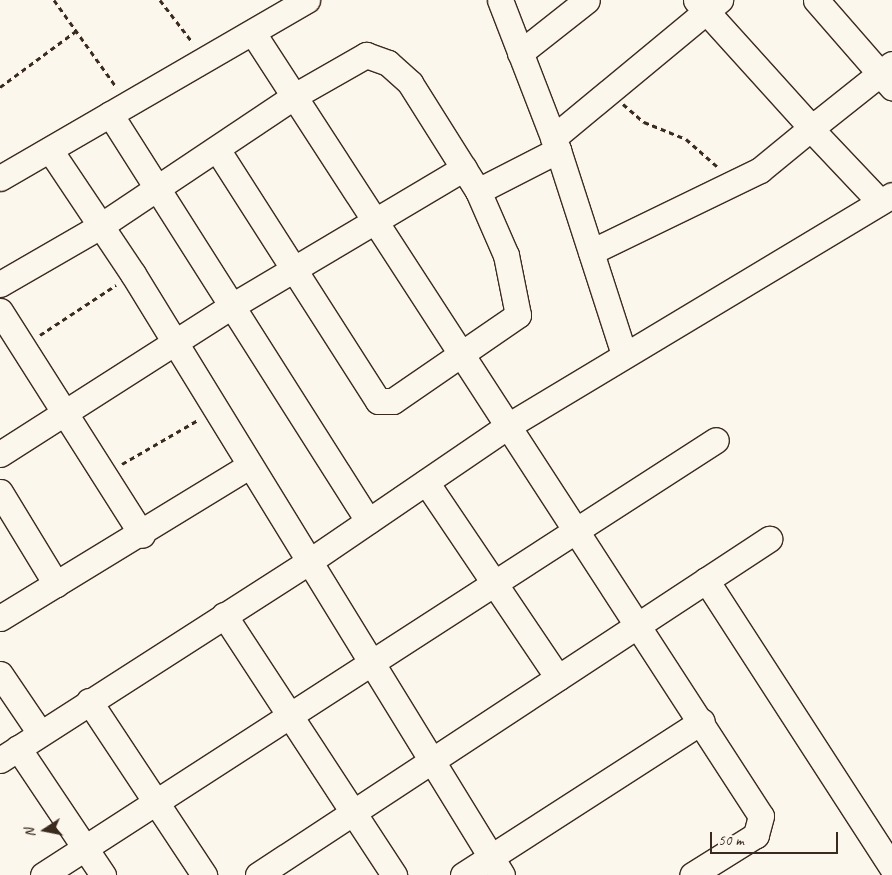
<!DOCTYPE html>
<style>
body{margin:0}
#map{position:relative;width:892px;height:875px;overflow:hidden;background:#fbf7ec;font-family:Caveat,sans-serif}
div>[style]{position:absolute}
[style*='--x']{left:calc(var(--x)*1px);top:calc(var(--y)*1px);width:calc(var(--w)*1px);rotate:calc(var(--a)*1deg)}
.path>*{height:3px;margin-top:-1.5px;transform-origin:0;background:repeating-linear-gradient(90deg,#3b2a1e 0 5px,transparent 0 9px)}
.roads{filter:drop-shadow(1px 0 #3b2a1e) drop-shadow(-1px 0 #3b2a1e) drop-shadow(0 1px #3b2a1e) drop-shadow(0 -1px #3b2a1e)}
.minor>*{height:25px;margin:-12.5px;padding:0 12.5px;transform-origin:12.5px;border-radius:12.5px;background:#fbf7ec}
span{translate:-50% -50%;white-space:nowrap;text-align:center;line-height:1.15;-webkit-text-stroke:5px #fbf7ec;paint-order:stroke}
.north{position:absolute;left:20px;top:805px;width:50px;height:50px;-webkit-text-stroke:4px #fbf7ec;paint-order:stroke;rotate:259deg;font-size:14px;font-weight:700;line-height:20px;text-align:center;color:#3b2a1e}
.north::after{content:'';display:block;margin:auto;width:18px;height:22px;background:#3b2a1e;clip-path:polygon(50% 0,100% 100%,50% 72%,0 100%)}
.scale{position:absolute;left:710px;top:832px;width:128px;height:22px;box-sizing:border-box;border:2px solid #3b2a1e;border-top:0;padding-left:6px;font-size:15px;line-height:18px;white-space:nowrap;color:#3b2a1e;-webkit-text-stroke:4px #fbf7ec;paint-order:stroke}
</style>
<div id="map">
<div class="path">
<i style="--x:54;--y:0;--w:108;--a:54.4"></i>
<i style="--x:160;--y:0;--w:54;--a:52.5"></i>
<i style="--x:0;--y:87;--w:94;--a:-36.4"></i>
<i style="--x:623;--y:104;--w:28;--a:41"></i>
<i style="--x:644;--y:122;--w:45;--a:22"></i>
<i style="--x:686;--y:139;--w:44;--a:41.3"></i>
<i style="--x:40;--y:335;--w:91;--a:-33.3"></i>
<i style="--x:122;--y:464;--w:88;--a:-30.1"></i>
</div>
<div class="roads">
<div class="minor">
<i style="--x:500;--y:0;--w:161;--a:68.9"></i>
<i style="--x:558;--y:150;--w:214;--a:72.1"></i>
<i style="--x:696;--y:0;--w:169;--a:47.9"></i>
<i style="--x:809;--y:125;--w:10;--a:-17"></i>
<i style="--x:819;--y:122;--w:93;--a:-38.5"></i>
<i style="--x:816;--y:0;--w:116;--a:48.9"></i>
<i style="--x:253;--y:33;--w:933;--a:57.03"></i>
<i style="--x:761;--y:816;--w:20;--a:105"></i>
<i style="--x:756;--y:835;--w:75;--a:148"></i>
<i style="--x:520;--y:53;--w:85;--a:-38.3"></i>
<i style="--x:110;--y:114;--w:482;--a:57.6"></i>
<i style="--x:811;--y:129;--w:100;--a:46.6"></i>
<i style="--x:553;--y:138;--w:217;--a:-39.6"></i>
<i style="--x:50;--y:150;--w:149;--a:56.2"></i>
<i style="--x:133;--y:274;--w:705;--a:58.45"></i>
<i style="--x:0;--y:178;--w:355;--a:-30.1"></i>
<i style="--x:478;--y:191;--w:90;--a:-27.1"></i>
<i style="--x:591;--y:252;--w:188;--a:-25.9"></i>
<i style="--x:760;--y:170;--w:72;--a:-39.4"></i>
<i style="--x:0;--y:284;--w:118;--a:-30"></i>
<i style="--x:102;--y:225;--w:234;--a:-33.8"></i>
<i style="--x:296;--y:95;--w:81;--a:-29.7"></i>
<i style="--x:366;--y:55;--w:23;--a:20"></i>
<i style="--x:388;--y:63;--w:30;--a:42"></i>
<i style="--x:410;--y:83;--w:128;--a:57.8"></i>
<i style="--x:478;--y:191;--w:70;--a:66.4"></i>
<i style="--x:506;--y:255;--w:61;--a:78.7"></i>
<i style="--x:518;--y:315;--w:152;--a:145.5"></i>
<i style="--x:393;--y:401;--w:15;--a:180"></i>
<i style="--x:378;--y:401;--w:299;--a:-122.6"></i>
<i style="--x:0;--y:311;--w:265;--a:57.6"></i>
<i style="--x:0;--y:454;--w:273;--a:-32.6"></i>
<i style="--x:230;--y:307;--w:272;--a:-30.7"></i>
<i style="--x:426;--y:482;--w:236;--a:56"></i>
<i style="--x:0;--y:492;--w:108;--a:58.7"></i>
<i style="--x:706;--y:580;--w:342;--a:57.1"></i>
<i style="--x:224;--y:615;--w:311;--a:56.8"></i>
<i style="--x:0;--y:618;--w:289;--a:-31.4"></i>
<i style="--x:0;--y:674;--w:71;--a:55.9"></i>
<i style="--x:89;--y:701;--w:209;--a:56.5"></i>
<i style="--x:18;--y:748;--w:153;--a:56.2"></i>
<i style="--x:0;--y:760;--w:365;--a:-32.7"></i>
<i style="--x:307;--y:563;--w:241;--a:-34.3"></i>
<i style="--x:506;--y:427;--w:450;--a:-31"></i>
<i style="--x:43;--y:875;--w:801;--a:-32.88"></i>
<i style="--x:258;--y:875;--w:612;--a:-33.33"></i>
<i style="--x:463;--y:875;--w:284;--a:-32.8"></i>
</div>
</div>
<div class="north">N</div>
<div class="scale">50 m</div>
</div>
